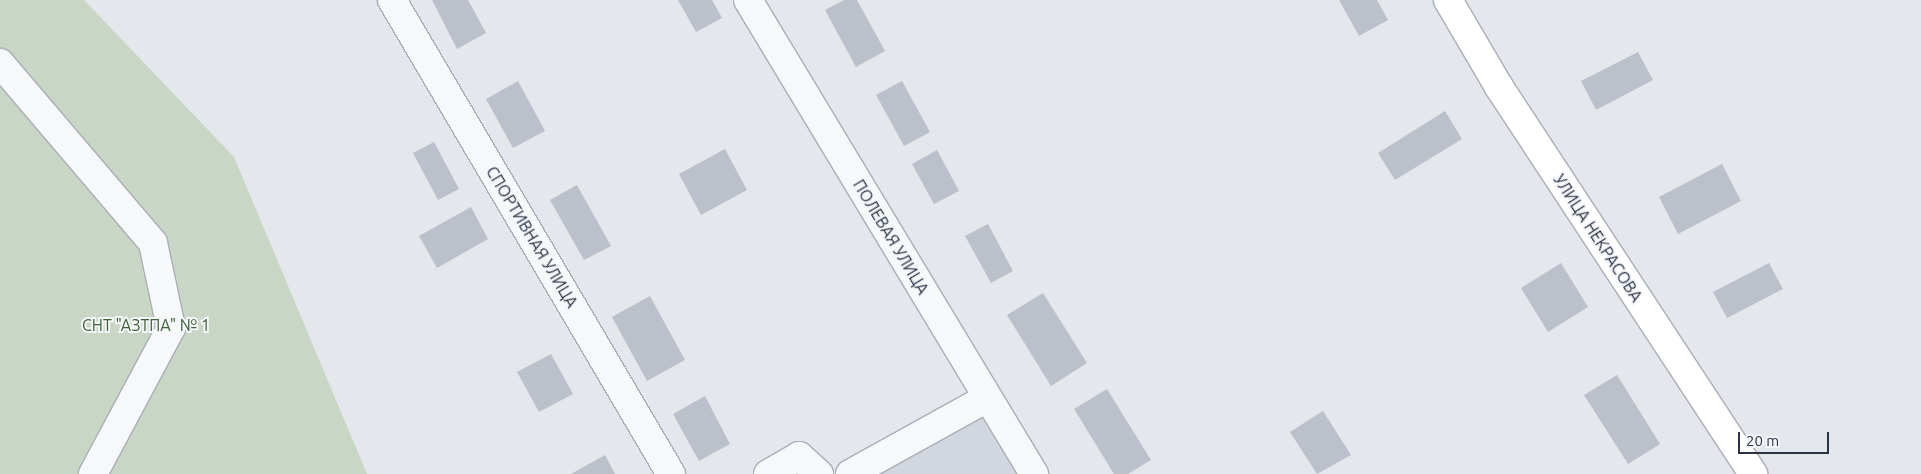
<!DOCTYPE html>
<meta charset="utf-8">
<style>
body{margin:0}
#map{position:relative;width:1921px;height:474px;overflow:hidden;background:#e4e7ec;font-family:Ubuntu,sans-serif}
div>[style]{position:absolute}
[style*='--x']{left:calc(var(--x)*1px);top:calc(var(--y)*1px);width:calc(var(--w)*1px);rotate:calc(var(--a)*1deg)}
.built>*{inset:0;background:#d2d6de}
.green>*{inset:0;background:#c9d6c5}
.building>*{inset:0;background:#bbc0ca}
.roads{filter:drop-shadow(1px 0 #a9aeb7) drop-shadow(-1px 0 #a9aeb7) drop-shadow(0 1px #a9aeb7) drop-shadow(0 -1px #a9aeb7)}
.minor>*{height:28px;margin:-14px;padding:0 14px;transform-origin:14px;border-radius:14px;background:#f7f8fa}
.major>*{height:28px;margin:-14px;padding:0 14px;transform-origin:14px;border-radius:14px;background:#fff}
span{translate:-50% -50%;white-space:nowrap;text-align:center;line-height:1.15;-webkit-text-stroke:4px #f4f6f9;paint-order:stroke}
.street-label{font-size:16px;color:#2b3445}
.park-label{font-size:16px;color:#3f6138}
.scale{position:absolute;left:1738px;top:432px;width:91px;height:22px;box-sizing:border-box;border:2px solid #2b3445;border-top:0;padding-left:6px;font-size:15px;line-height:18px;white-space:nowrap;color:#2b3445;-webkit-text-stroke:4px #f4f6f9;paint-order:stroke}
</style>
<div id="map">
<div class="built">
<i style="clip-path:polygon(979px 413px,1018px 474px,871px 474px)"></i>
</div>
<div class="green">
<i style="clip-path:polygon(0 0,84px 0,234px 157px,367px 474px,0 474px)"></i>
</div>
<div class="building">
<i style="clip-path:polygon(432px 0,468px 0,486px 33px,457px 49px)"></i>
<i style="clip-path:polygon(678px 0,712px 0,722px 18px,696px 32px)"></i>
<i style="clip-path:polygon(844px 0,857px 0,885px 51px,856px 67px,825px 10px)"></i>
<i style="clip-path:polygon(1339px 0,1377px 0,1388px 20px,1359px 36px)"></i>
<i style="clip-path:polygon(1638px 52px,1653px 80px,1596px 110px,1581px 81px)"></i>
<i style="clip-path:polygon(518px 81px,545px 131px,513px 148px,486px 99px)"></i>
<i style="clip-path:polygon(902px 81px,930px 132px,904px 146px,876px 95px)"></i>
<i style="clip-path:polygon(1445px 111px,1462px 139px,1395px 180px,1378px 153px)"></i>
<i style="clip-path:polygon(434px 142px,459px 189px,438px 200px,413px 153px)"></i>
<i style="clip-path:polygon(725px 149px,747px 190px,701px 215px,679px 174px)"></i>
<i style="clip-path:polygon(937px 150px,959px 191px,934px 204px,912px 164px)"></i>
<i style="clip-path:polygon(1722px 164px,1741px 201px,1678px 234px,1659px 197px)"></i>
<i style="clip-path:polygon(577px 185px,611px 246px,584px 260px,550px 200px)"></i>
<i style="clip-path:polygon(471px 207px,488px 239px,437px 268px,419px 236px)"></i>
<i style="clip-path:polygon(988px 224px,1013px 271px,991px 283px,965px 236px)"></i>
<i style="clip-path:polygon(1561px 263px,1588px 307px,1548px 332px,1521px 288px)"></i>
<i style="clip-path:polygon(1769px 263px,1783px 289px,1727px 318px,1713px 292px)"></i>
<i style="clip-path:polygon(1043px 293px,1087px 363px,1051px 386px,1007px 315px)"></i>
<i style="clip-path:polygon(650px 296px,685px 360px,647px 381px,612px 317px)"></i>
<i style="clip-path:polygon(551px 354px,573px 394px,539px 412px,517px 372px)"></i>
<i style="clip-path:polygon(1617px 375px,1660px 444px,1628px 464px,1584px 395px)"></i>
<i style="clip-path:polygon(1107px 389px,1151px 460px,1128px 474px,1114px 474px,1074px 409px)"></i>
<i style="clip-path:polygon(705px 396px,730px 444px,699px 461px,673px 414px)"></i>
<i style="clip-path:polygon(1323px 411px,1351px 455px,1317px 474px,1290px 432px)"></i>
<i style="clip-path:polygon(605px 455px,615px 474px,571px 474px)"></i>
</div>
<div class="roads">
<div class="minor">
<i style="--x:392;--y:0;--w:550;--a:59.52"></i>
<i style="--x:748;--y:0;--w:554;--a:58.89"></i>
<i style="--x:0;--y:63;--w:236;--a:49.6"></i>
<i style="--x:153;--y:243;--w:87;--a:78"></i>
<i style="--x:171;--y:328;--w:166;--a:118.1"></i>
<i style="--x:768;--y:474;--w:36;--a:-30"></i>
<i style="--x:799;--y:456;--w:27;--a:42"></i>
<i style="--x:850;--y:474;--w:157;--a:-29"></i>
</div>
<div class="major">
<i style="--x:1448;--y:0;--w:101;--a:59.6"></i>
<i style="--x:1499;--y:87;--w:463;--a:56.7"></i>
</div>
</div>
<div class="street-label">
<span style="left:532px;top:237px;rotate:59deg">СПОРТИВНАЯ УЛИЦА</span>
<span style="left:891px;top:237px;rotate:59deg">ПОЛЕВАЯ УЛИЦА</span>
<span style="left:1598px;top:238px;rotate:57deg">УЛИЦА НЕКРАСОВА</span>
</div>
<div class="park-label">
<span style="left:146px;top:325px">СНТ "АЗТПА" № 1</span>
</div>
<div class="scale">20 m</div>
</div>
